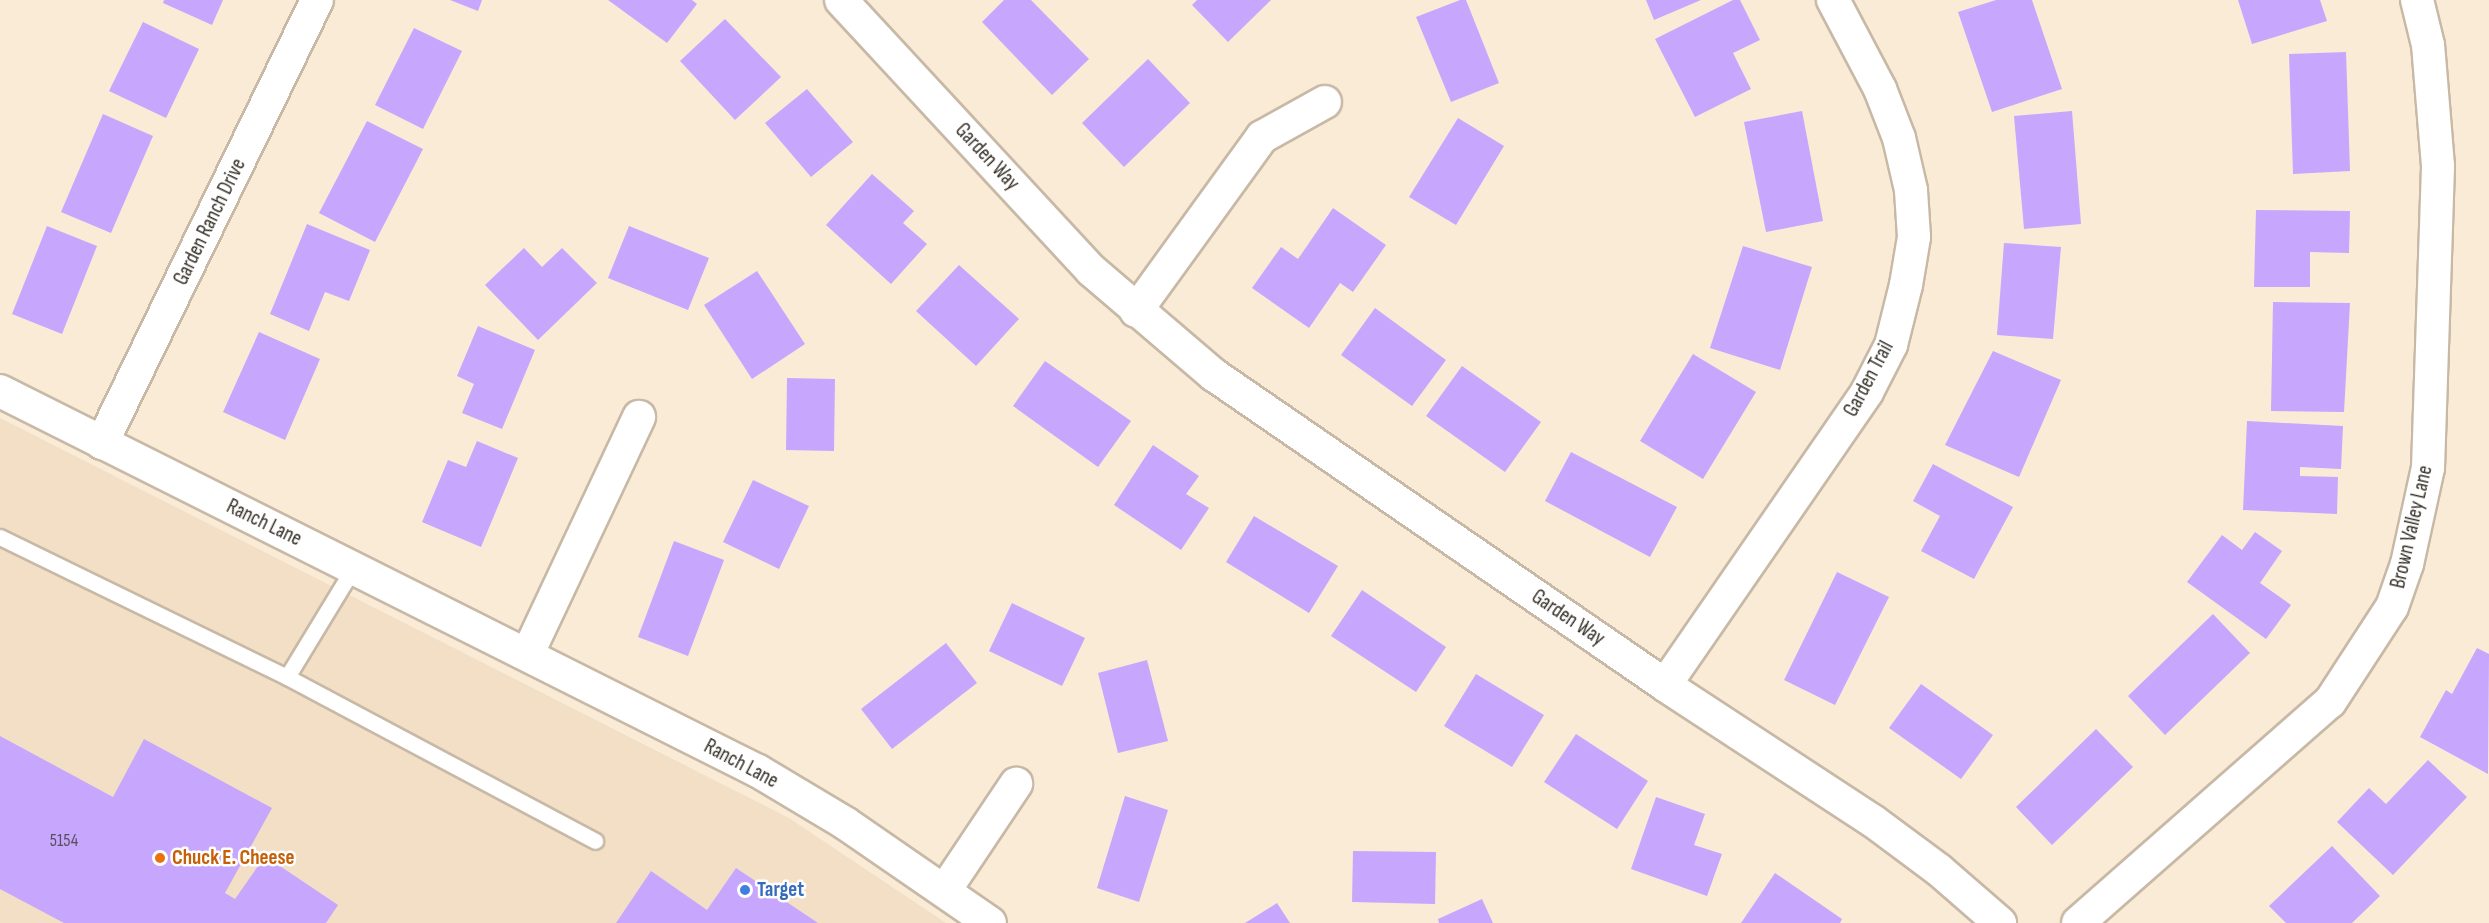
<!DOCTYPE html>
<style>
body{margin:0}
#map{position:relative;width:2489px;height:923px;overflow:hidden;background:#faebd7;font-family:"Sofia Sans Condensed",sans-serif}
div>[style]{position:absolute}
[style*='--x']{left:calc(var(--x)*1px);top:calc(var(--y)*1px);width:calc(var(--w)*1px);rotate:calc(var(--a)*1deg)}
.built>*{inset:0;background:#f2dfc5}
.building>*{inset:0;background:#c7a6fd}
.roads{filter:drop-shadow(2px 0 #c7b9a6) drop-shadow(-2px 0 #c7b9a6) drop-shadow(0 2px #c7b9a6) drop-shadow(0 -2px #c7b9a6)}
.service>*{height:15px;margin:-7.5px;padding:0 7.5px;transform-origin:7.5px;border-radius:7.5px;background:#fff}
.minor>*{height:32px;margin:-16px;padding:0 16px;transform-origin:16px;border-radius:16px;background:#fff}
.dots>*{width:16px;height:16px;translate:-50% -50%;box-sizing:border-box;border:3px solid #fff;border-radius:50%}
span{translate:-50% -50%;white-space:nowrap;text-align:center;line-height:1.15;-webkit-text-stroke:5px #fff;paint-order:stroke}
.number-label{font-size:18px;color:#5a4e5d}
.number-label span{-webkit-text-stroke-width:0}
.street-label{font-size:21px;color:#353028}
.food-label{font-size:21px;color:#c56008;font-weight:700}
.left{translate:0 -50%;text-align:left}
.shop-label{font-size:21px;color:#366cbe;font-weight:700}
</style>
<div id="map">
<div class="built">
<i style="clip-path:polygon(0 418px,789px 818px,946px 923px,0 923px)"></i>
</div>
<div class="building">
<i style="clip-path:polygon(164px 0,223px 0,212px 25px,163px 3px)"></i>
<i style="clip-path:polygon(450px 0,482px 0,478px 11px)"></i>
<i style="clip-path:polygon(608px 0,692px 0,697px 4px,667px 43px)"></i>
<i style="clip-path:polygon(1004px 0,1031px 0,1089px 59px,1052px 95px,982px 22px)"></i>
<i style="clip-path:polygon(1197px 0,1271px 0,1228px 42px,1192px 5px)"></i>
<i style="clip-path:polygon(1460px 0,1466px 0,1499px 83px,1451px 102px,1416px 17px)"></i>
<i style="clip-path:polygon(1646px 0,1701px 0,1654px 20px)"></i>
<i style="clip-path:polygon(1733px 0,1740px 0,1760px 40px,1733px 53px,1751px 89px,1695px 117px,1655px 39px)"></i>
<i style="clip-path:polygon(1996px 0,2032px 0,2062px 89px,1992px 112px,1958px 12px)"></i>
<i style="clip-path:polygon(2238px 0,2320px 0,2327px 21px,2252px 44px)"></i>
<i style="clip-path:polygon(725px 19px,781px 77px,735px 120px,680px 61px)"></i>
<i style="clip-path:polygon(143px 22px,199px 49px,166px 118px,109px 91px)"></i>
<i style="clip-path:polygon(414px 28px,462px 51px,423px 129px,375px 105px)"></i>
<i style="clip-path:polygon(2346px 52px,2350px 171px,2293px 174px,2289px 54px)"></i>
<i style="clip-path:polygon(1148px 59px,1190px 103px,1124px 167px,1082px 123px)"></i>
<i style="clip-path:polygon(807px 89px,853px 142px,811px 177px,765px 123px)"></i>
<i style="clip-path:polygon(1802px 111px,1823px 221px,1766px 232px,1744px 122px)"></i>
<i style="clip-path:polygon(2072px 111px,2081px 224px,2024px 229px,2014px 116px)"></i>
<i style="clip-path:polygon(103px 114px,153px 136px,111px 233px,61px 212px)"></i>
<i style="clip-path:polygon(1458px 118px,1504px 146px,1456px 225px,1409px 197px)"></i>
<i style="clip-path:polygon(367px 121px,423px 149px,375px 242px,319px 213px)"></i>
<i style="clip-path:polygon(872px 174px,914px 211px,903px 223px,927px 244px,891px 284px,826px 225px)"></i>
<i style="clip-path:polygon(1333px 208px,1386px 245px,1353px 292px,1340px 283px,1309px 328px,1252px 288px,1281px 247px,1298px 259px)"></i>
<i style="clip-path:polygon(2256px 210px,2350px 211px,2349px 253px,2310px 252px,2310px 287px,2254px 287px)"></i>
<i style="clip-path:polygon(307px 224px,370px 250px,349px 301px,325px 292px,309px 331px,270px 314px)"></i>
<i style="clip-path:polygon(47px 226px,97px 246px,62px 334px,12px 314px)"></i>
<i style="clip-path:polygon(629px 226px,709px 258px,688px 310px,608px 278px)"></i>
<i style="clip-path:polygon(2004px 243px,2061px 247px,2053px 339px,1997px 335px)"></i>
<i style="clip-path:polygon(1743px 246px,1812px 267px,1780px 370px,1710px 348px)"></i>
<i style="clip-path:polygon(524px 248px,542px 267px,562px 248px,597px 283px,538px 340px,485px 285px)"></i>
<i style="clip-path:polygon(959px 265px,1019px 319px,976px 366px,916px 311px)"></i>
<i style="clip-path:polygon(757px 271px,805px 344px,752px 379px,704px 305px)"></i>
<i style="clip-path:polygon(2273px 302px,2350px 303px,2344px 412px,2271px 411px)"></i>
<i style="clip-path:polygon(1375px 308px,1446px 360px,1412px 406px,1341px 355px)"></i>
<i style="clip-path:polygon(478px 326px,535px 350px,502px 429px,462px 413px,474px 384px,457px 376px)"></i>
<i style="clip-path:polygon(259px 332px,320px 359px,285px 440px,223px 412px)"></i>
<i style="clip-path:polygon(1993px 351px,2061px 380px,2019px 477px,1945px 445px)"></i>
<i style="clip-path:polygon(1693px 354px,1756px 392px,1703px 479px,1640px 441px)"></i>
<i style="clip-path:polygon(1045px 361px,1131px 421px,1098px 467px,1013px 406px)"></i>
<i style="clip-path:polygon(1462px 366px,1541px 422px,1505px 472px,1426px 416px)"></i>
<i style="clip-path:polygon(787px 378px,835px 379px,834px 451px,786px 450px)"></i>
<i style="clip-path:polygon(2247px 421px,2343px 426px,2341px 469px,2300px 467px,2300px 476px,2338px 477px,2337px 514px,2243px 510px)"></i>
<i style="clip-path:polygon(477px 441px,518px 458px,481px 547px,422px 522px,448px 460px,466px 467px)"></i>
<i style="clip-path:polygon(1153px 445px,1199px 476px,1186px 494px,1209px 508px,1181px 550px,1114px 505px)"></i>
<i style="clip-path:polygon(1571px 452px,1677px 507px,1650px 557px,1545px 501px)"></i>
<i style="clip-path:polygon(1933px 464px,2013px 507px,1974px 579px,1921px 551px,1940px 516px,1913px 501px)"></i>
<i style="clip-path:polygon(753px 480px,809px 506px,779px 569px,723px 542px)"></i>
<i style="clip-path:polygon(1254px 516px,1338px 566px,1309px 613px,1226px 562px)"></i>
<i style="clip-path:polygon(2255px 532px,2282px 551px,2260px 583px,2291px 605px,2266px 639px,2187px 582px,2222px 535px,2242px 550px)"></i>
<i style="clip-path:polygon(674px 541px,724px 560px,688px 656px,638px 637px)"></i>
<i style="clip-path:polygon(1837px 572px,1889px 597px,1835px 705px,1784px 680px)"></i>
<i style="clip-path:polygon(1362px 590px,1446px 647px,1416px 692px,1331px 636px)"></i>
<i style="clip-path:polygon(1012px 603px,1085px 638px,1062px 686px,989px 651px)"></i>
<i style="clip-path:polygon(2213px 614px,2250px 653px,2165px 735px,2128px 696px)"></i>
<i style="clip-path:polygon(946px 643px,977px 683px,892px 749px,861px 709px)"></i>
<i style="clip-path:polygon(2477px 648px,2489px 654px,2488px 774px,2420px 737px,2446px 690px,2452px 694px)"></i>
<i style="clip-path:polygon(1147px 660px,1168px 741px,1118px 753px,1098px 673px)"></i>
<i style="clip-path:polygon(1476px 674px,1544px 715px,1512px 767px,1444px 726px)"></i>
<i style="clip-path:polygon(1921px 684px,1993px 735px,1961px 779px,1889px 728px)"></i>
<i style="clip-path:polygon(2096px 729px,2133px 767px,2052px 845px,2016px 807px)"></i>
<i style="clip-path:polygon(1576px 734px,1648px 781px,1617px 829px,1544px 782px)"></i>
<i style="clip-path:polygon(0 736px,113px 797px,144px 739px,272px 808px,225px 893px,235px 899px,265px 856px,338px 905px,326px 923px,64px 923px,0 889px)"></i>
<i style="clip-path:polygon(2428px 760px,2467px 797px,2393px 875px,2337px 822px,2369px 788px,2386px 804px)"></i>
<i style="clip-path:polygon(1125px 796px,1168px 810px,1139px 902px,1097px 888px)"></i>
<i style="clip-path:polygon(1656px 797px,1705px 814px,1694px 845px,1722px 854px,1707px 896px,1631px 869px)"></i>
<i style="clip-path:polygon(2332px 846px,2380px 896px,2352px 923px,2286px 923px,2269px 906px)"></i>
<i style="clip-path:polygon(1353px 851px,1436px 852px,1435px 904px,1352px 902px)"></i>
<i style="clip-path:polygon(736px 868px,818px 923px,616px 923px,651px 871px,707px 910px)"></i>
<i style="clip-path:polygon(1775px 873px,1842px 919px,1840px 923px,1741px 923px)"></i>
<i style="clip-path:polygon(1482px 899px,1493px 923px,1439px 923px,1438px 919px)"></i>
<i style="clip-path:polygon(1277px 903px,1290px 923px,1245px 923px)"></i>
</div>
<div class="roads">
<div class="service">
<i style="--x:0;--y:537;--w:319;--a:26"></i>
<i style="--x:287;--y:677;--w:349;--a:28"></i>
<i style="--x:287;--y:677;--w:129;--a:-58.7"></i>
</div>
<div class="minor">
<i style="--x:841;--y:0;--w:368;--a:47.2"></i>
<i style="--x:1091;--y:270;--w:162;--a:40.5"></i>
<i style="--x:1214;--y:375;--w:547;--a:34.5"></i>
<i style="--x:1665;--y:685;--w:249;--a:33.2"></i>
<i style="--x:1873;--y:821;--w:82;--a:36.6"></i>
<i style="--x:1939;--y:870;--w:81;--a:41"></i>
<i style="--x:1136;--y:311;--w:215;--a:-54.1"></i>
<i style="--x:1262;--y:137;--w:72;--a:-29.1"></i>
<i style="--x:0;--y:391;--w:848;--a:26.63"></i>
<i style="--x:758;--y:771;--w:101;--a:30.9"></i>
<i style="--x:845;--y:823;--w:176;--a:34.6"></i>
<i style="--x:102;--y:443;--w:492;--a:-64.1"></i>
<i style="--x:528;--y:653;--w:261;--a:-64.8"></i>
<i style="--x:1665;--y:685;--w:356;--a:-55.4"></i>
<i style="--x:1867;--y:392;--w:53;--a:-62.9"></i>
<i style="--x:1891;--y:345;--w:62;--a:-76"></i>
<i style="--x:1906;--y:285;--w:49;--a:-80.5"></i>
<i style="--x:1914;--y:237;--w:47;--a:-93.7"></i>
<i style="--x:1911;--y:190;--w:53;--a:-103"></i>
<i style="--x:1899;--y:138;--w:53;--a:-111.2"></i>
<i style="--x:1880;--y:89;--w:101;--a:-117.8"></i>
<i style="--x:945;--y:890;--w:128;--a:-56.2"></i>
<i style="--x:2078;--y:923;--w:335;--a:-41.3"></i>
<i style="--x:2330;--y:702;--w:113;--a:-56.9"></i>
<i style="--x:2392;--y:607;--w:46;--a:-70.8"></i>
<i style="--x:2407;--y:564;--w:98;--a:-77.7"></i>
<i style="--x:2428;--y:468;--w:302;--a:-88.1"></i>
<i style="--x:2438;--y:166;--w:121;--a:-94.7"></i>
<i style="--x:2428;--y:45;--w:46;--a:-103.7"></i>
</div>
</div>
<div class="dots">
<i style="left:160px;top:858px;background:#e8710a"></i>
<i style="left:745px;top:890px;background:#3f7fe0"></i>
</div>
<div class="number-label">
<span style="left:64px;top:841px">5154</span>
</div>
<div class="street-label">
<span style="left:987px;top:157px;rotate:47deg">Garden Way</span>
<span style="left:210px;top:222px;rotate:-64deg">Garden Ranch Drive</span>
<span style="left:1869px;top:379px;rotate:-62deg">Garden Trail</span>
<span style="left:264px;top:523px;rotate:26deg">Ranch Lane</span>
<span style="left:2412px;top:527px;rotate:-77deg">Brown Valley Lane</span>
<span style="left:1568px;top:618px;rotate:34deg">Garden Way</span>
<span style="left:741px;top:764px;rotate:28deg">Ranch Lane</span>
</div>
<div class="food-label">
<span class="left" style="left:172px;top:858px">Chuck E. Cheese</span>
</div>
<div class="shop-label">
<span class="left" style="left:757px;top:890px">Target</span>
</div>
</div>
